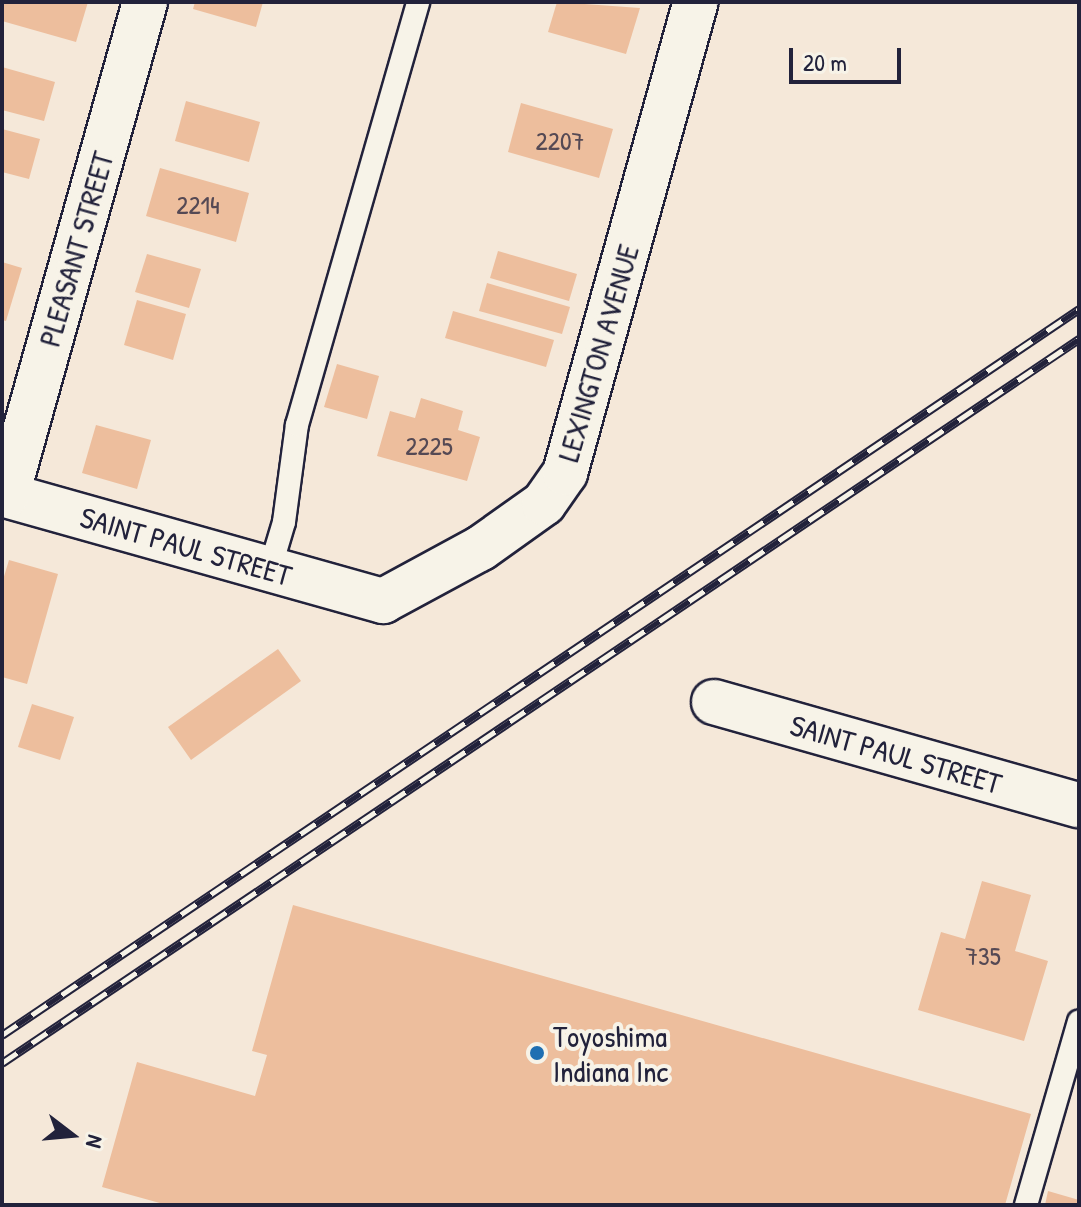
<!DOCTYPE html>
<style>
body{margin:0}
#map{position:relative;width:1081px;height:1207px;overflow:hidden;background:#f5e8d9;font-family:"Patrick Hand",sans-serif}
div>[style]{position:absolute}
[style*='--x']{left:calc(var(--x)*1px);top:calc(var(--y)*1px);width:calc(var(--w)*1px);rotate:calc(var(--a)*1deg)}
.building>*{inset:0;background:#edbe9d}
.roads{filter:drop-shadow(2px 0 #22223b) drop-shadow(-2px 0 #22223b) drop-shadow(0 2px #22223b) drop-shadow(0 -2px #22223b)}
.lane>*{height:22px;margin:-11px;padding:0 11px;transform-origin:11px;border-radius:11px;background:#f7f3e8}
.street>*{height:44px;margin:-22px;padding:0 22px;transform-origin:22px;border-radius:22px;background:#f7f3e8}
.rail>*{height:9px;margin-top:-4.5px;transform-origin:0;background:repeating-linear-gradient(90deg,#f7f3e8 0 18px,#22223b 0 36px);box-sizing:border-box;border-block:2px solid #22223b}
.dots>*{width:22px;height:22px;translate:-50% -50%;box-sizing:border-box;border:4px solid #f7f3e8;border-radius:50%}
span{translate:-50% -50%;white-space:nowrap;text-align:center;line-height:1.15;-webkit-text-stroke:8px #f7f3e8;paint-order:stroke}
.number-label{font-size:26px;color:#554954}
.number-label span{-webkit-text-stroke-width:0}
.street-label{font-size:30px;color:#22223b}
.poi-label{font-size:30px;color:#22223b}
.left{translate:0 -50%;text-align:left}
.frame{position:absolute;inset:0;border:4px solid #22223b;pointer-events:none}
.north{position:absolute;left:32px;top:1095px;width:80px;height:80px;-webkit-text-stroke:6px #f7f3e8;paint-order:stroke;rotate:106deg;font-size:22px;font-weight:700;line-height:32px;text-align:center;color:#22223b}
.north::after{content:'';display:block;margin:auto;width:28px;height:36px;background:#22223b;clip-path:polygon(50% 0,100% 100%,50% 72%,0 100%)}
.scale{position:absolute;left:789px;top:48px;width:112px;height:36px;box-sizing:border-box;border:4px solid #22223b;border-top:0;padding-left:10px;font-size:24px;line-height:28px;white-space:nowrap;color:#22223b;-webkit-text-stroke:6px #f7f3e8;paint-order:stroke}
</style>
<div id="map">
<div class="building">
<i style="clip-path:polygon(2px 2px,88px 2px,76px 42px,2px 21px)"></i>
<i style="clip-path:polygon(195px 2px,263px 2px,256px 27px,193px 9px)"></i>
<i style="clip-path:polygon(557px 2px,640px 8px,626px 54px,548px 32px)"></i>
<i style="clip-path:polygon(2px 67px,55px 82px,44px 121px,2px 110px)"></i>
<i style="clip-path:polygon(186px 101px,260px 122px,249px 162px,175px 141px)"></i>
<i style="clip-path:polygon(521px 103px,613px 129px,599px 178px,508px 152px)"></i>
<i style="clip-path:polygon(2px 129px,40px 139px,29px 179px,2px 172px)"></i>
<i style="clip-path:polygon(160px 168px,249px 193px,236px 242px,146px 216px)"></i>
<i style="clip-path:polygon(498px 251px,577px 274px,569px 301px,490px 278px)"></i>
<i style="clip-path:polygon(147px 254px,201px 269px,189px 308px,135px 292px)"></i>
<i style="clip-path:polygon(2px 262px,22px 268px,6px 321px,2px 320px)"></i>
<i style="clip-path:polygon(487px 283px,570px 307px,562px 334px,479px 311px)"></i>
<i style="clip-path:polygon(137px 300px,186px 314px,173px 360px,124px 345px)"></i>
<i style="clip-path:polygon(453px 311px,554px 340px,546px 367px,445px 338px)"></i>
<i style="clip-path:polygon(337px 364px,379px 376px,367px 419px,324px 407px)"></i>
<i style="clip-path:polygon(421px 398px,463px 411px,458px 430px,480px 437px,467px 481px,377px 456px,390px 411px,415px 418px)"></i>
<i style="clip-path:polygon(96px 425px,151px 440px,137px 489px,82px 473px)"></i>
<i style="clip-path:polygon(9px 560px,58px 574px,27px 684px,2px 677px,2px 583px)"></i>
<i style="clip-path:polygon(278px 649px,301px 681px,191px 760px,168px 727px)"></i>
<i style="clip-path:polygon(32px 704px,74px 717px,60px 760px,18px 747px)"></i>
<i style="clip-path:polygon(982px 881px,1031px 895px,1015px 951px,1048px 961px,1024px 1041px,918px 1010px,941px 932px,965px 939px)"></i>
<i style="clip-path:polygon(293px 905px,1031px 1114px,1005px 1205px,167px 1205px,102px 1187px,137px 1062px,255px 1096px,267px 1055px,252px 1051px)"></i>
<i style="clip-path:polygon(1048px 1191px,1079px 1200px,1079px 1205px,1045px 1205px)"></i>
</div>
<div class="roads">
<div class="lane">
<i style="--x:270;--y:569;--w:49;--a:-73.4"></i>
<i style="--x:284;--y:522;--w:98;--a:-82.4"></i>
<i style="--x:297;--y:425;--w:440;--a:-74"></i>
<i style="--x:1026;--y:1205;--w:191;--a:-73.9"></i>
</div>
<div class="street">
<i style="--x:2;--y:494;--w:396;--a:15.7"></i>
<i style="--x:383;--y:601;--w:111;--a:-28.4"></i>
<i style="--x:481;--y:548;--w:77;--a:-35.5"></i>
<i style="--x:544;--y:503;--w:37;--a:-55"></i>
<i style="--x:565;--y:473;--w:489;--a:-74.5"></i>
<i style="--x:7;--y:495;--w:512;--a:-74.36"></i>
<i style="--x:714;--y:702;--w:379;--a:15.8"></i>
</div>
</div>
<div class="rail">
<i style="--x:2;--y:1035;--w:1299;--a:-33.98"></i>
<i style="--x:2;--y:1063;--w:1298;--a:-33.91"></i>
</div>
<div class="dots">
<i style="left:537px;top:1053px;background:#1f6fb2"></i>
</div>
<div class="number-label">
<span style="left:560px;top:141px">2207</span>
<span style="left:198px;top:205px">2214</span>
<span style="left:429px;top:446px">2225</span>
<span style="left:983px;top:956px">735</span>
</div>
<div class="street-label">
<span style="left:76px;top:249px;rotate:-74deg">PLEASANT STREET</span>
<span style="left:598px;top:353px;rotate:-74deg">LEXINGTON AVENUE</span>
<span style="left:186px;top:546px;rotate:16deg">SAINT PAUL STREET</span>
<span style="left:896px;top:754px;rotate:16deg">SAINT PAUL STREET</span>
</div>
<div class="poi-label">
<span class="left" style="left:553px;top:1053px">Toyoshima<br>Indiana Inc</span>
</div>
<div class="frame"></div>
<div class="north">N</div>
<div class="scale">20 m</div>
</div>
